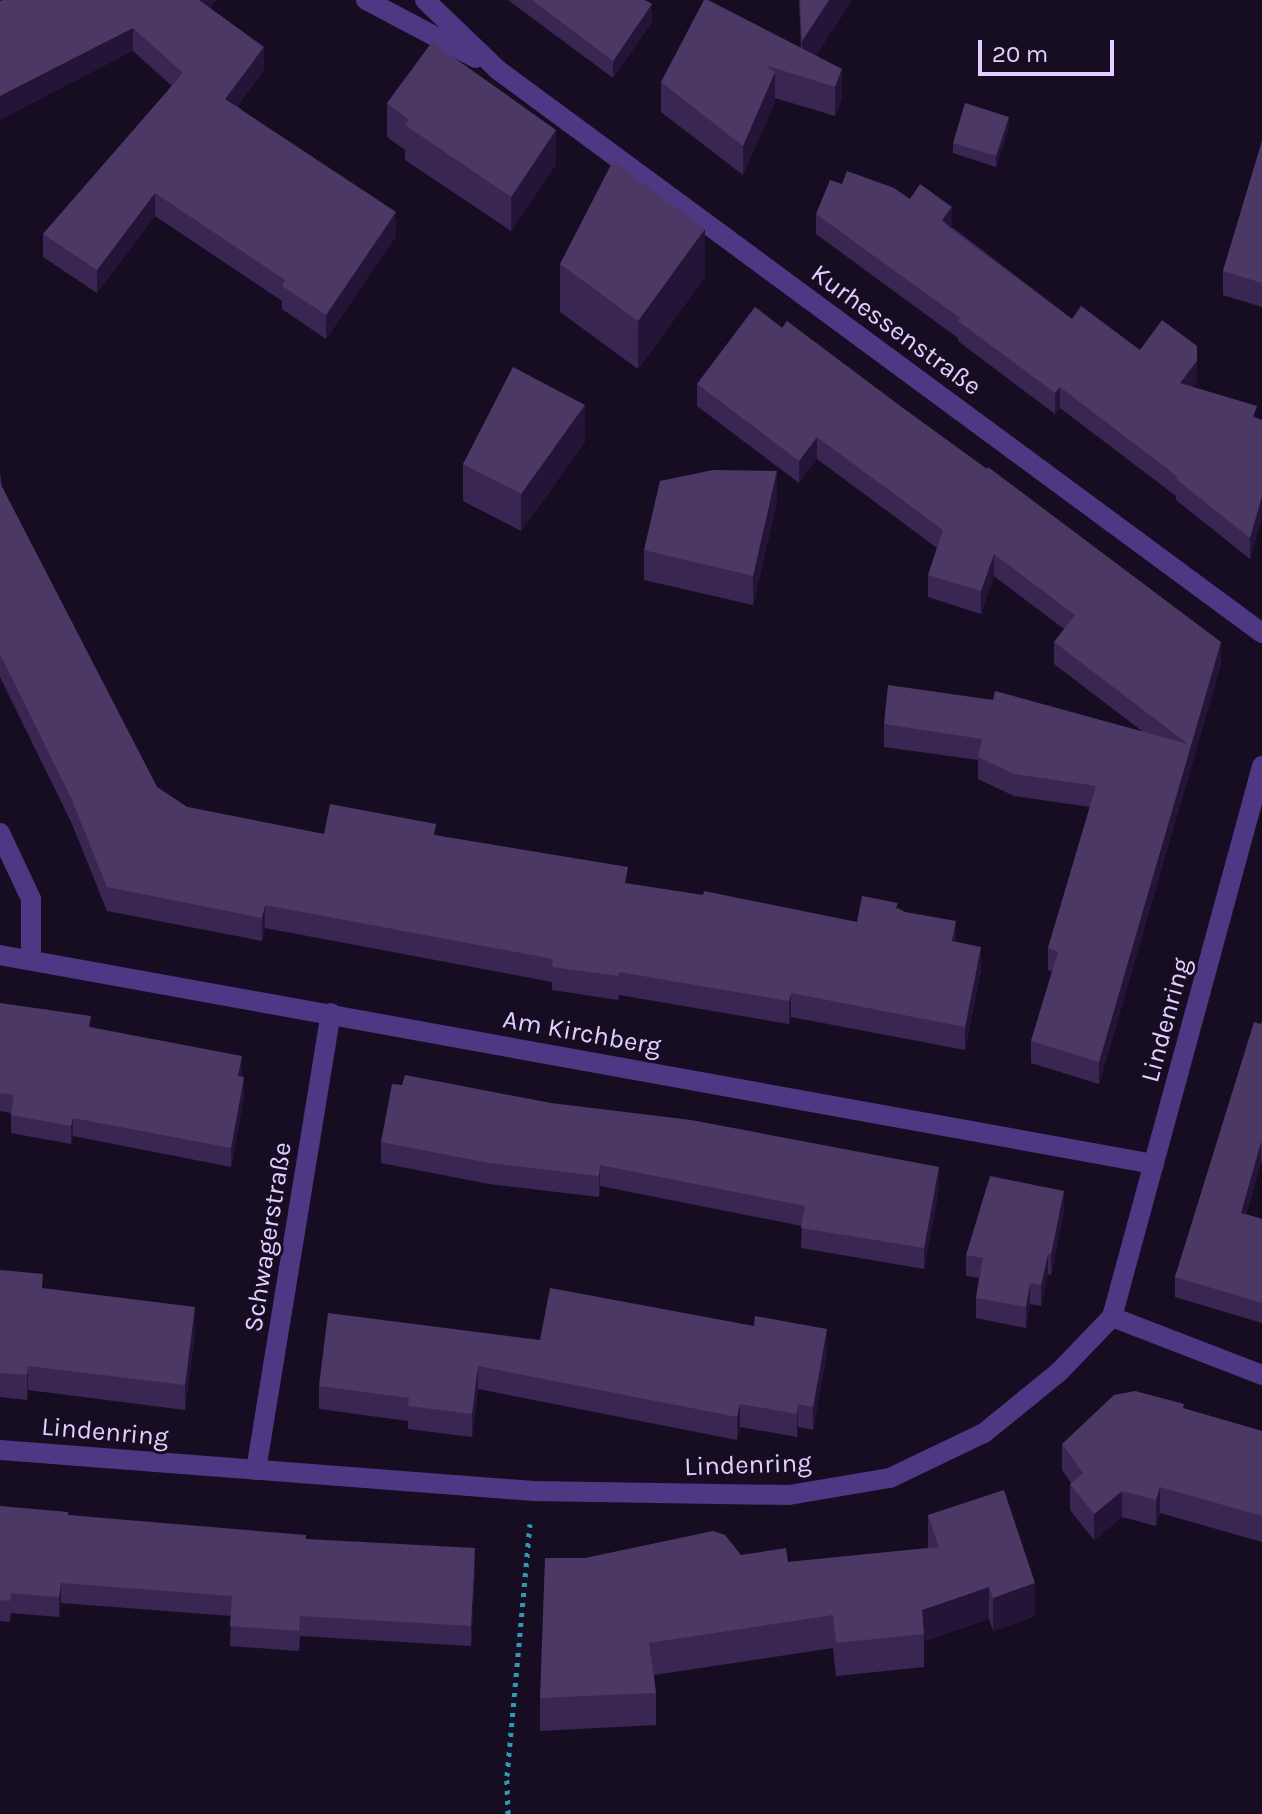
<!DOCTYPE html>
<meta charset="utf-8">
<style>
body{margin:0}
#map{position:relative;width:1262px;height:1814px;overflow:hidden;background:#170d23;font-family:Karla,sans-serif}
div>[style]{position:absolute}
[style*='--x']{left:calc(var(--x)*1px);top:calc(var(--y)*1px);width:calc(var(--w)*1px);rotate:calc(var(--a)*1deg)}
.path>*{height:5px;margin-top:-2.5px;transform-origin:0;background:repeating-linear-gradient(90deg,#2b9bb7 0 4px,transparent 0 10px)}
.street>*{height:20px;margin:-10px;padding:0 10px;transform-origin:10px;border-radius:10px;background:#4e3783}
.wall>*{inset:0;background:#3a2652}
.shaded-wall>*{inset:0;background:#241437}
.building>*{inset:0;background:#4c3865}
span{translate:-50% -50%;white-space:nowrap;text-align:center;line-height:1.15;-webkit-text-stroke:6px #170d23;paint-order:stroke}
.street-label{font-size:26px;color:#e1cfff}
.scale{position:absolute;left:978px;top:40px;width:136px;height:36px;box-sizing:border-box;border:4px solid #e1cfff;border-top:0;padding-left:10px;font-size:24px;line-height:28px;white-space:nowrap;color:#e1cfff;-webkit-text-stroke:6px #170d23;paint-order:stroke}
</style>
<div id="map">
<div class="path">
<i style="--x:508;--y:1814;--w:38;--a:-92"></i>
<i style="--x:507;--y:1776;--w:253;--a:-84.8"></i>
</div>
<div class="street">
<i style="--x:366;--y:0;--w:124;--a:27.8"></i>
<i style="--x:425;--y:0;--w:101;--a:43.8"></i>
<i style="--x:498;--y:70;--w:949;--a:36.39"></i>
<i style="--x:0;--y:833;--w:73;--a:64.8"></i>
<i style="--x:31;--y:899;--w:61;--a:90"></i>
<i style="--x:0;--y:955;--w:1173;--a:10.27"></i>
<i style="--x:1112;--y:1317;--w:161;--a:21.1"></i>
<i style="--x:0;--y:1450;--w:535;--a:4.4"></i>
<i style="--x:533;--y:1491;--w:256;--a:0.9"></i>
<i style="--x:789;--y:1495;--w:102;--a:-9.6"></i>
<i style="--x:890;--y:1478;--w:104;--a:-25.6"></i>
<i style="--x:984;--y:1433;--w:97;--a:-39.1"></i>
<i style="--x:1059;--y:1372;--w:76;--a:-46.1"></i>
<i style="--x:1112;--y:1317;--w:571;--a:-74.77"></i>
<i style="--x:256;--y:1470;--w:463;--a:-80.7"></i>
</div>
<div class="wall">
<i style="clip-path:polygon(216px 0,210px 8px,264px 70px,237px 106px,396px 236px,326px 339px,282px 309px,282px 301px,155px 216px,97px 293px,43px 257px,43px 234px,172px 86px,133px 51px,0 1px)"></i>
<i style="clip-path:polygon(508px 0,645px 0,652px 22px,613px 78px)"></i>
<i style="clip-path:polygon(799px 0,852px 0,816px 55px,842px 98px,835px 116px,775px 98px,775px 102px,743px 175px,661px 112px,661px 82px,801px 47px)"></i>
<i style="clip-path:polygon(387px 103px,556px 164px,511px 231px,405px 160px,405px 150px,387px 137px)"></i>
<i style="clip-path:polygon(1009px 127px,996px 167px,953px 153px,953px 143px)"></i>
<i style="clip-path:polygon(1262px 141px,1262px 307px,1223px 295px,1223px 271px)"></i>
<i style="clip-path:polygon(816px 214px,952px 227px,1072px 319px,1140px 350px,1197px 381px,1192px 387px,1262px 420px,1262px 517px,1250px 559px,1176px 500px,1176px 496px,1060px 408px,1055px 414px,958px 341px,958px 338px,816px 234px)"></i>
<i style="clip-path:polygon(560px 264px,705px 277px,638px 369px,560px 312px)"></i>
<i style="clip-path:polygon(755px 307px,1221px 664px,1099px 1084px,1031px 1063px,1031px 1041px,1052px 972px,1048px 970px,1048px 948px,1090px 807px,1014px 796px,978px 779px,978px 760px,884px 747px,884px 724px,1142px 731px,1054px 664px,1054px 642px,1064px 629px,994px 576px,981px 614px,928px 597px,928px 575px,937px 548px,817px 459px,799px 483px,697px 406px,697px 384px)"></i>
<i style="clip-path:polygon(585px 442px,521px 531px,463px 501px,463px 464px)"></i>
<i style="clip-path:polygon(0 472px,2px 487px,157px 787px,187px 807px,324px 834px,436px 835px,628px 884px,857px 922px,898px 908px,956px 942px,981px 970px,965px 1050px,791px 1017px,789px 1024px,619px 995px,618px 1000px,552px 990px,552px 982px,265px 928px,262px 941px,107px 911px,72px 824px,0 677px)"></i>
<i style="clip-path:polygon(777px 501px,753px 605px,644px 580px,644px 550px)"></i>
<i style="clip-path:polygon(0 1003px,91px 1027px,242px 1076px,244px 1096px,231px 1167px,73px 1136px,71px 1144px,11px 1133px,11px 1113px,0 1111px)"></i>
<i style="clip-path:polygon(1262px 1021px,1262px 1163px,1261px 1163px,1246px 1214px,1262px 1219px,1262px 1323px,1175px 1297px,1175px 1277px)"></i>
<i style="clip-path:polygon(381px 1142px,939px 1188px,924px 1269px,801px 1248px,802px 1226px,600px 1186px,599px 1197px,489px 1184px,381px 1163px)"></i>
<i style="clip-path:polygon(1064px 1211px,1051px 1275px,1048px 1274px,1041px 1306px,1030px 1304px,1026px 1328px,976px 1318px,976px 1298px,979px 1278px,966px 1276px,966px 1255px)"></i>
<i style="clip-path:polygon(0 1270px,43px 1289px,195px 1332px,185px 1410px,28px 1390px,27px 1400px,0 1397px)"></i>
<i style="clip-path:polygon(540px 1340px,827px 1352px,813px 1430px,798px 1427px,797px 1437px,740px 1427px,737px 1440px,478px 1389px,472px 1437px,408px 1429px,408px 1421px,319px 1409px,319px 1386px)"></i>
<i style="clip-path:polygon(1184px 1409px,1262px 1431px,1262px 1542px,1160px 1513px,1156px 1526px,1122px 1517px,1094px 1540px,1070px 1510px,1070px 1484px,1071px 1483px,1062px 1470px,1062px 1444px)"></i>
<i style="clip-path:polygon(0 1506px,68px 1515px,306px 1539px,475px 1569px,471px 1646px,300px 1636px,299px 1651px,230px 1646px,231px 1616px,61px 1603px,59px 1617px,11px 1613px,10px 1622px,0 1621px)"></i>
<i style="clip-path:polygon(928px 1515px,1035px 1616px,993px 1631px,989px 1619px,924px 1641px,924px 1667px,836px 1676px,833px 1648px,654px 1675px,656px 1693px,656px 1725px,540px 1731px,540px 1698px,585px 1558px,741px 1555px,788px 1562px,928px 1548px)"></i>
</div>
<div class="shaded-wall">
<i style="clip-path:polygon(199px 0,216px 0,199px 24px)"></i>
<i style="clip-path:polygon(829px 0,852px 0,802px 77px,802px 41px)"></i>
<i style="clip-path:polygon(652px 4px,652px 22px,613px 78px,613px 61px)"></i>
<i style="clip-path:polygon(133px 28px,133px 51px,0 120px,0 96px)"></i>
<i style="clip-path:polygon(264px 47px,264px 70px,225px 122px,225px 99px)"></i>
<i style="clip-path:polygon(842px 69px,842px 98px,835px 116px,835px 87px)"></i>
<i style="clip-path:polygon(775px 72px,775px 102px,743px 175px,743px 146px)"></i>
<i style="clip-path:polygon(1009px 117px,1009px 127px,996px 167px,996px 156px)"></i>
<i style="clip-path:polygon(556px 130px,556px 164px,511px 231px,511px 197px)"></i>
<i style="clip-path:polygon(155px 193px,155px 216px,97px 293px,97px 270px)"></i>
<i style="clip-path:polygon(952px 207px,952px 227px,942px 240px,942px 220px)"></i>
<i style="clip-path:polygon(396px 212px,396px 236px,326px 339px,326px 315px)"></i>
<i style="clip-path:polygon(705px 229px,705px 277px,638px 369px,638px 321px)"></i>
<i style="clip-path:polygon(1197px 361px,1197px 381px,1180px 403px,1180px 383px)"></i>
<i style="clip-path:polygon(1060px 387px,1060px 408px,1055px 414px,1055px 393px)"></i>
<i style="clip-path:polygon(585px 405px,585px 442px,521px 531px,521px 494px)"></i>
<i style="clip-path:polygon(817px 437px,817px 459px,799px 483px,799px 461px)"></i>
<i style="clip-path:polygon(777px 471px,777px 501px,753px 605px,753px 576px)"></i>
<i style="clip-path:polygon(1262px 496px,1262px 517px,1250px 559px,1250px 538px)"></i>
<i style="clip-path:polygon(994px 554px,994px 576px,981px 614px,981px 591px)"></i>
<i style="clip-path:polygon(1221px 642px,1221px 664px,1099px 1084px,1099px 1062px)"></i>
<i style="clip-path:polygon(265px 905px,265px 928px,262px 941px,262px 918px)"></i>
<i style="clip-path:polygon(956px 921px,956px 945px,952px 941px)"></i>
<i style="clip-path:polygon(981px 947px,981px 970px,965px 1050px,965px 1027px)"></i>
<i style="clip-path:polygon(791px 993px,791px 1017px,789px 1024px,789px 1001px)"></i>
<i style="clip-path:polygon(242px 1056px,242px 1074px,238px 1094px,238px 1076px)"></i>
<i style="clip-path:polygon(244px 1077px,244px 1096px,231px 1167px,231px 1148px)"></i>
<i style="clip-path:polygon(73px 1118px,73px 1136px,71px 1144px,71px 1126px)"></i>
<i style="clip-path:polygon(1261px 1142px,1261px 1163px,1241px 1233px,1241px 1213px)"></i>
<i style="clip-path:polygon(600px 1165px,600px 1186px,599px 1197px,599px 1176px)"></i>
<i style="clip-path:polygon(939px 1167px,939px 1188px,924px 1269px,924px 1248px)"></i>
<i style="clip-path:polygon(1064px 1191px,1064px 1211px,1051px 1275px,1051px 1254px)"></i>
<i style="clip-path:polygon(1048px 1254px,1048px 1274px,1041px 1306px,1041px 1285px)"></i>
<i style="clip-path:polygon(1030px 1283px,1030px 1304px,1026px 1328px,1026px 1307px)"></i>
<i style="clip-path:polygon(195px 1307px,195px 1332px,185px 1410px,185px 1385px)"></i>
<i style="clip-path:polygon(827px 1329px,827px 1352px,813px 1430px,813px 1407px)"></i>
<i style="clip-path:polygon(28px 1366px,28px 1390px,27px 1400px,27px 1375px)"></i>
<i style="clip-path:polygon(478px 1366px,478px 1389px,472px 1437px,472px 1414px)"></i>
<i style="clip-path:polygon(740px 1404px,740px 1427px,737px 1440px,737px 1417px)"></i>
<i style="clip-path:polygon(798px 1404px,798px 1427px,797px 1437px,797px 1414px)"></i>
<i style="clip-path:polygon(1160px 1487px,1160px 1513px,1156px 1526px,1156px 1500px)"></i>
<i style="clip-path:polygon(1122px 1491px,1122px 1517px,1094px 1540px,1094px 1514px)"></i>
<i style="clip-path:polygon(475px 1548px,475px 1569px,471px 1646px,471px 1626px)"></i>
<i style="clip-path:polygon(61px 1583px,61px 1603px,59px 1617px,59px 1597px)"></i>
<i style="clip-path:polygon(1035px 1583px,1035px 1616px,993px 1631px,993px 1598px)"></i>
<i style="clip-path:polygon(989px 1587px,989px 1619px,924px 1641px,922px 1610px)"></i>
</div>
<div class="building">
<i style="clip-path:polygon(3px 0,199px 0,264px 47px,225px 99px,396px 212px,326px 315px,282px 286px,285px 280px,155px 193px,97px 270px,43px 234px,183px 73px,133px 28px,0 96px,0 1px)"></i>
<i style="clip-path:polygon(532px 0,645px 0,652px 4px,613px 61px)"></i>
<i style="clip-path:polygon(704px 0,708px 0,842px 69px,835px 87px,765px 65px,775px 72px,743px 146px,661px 82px)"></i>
<i style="clip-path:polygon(800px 0,829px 0,802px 41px)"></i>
<i style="clip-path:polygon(432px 42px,556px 130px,511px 197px,405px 125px,409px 120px,387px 103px)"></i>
<i style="clip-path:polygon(965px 103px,1009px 117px,996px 156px,953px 143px)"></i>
<i style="clip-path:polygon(1262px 141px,1262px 283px,1223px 271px)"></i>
<i style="clip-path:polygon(613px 161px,705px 229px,638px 321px,560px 264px)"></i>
<i style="clip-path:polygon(847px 171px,894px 188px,910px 199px,920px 184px,952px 207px,942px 220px,955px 232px,1072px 319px,1081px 306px,1140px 350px,1162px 320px,1197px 346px,1197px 361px,1180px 383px,1257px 406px,1253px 417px,1262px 420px,1262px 496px,1250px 538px,1176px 479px,1178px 477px,1060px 387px,1055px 393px,958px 321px,960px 318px,816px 214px,830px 180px,842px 184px)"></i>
<i style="clip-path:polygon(755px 307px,782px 328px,787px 321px,903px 408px,987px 469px,988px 467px,1221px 642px,1099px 1062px,1031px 1041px,1058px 952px,1048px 948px,1096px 786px,1014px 774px,978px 757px,982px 739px,884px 724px,888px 685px,993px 700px,995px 691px,1188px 744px,1054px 642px,1075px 615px,994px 554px,981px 591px,928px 575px,943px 530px,817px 437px,799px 461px,697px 384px)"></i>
<i style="clip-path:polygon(513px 367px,585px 405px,521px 494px,463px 464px)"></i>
<i style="clip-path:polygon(713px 470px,777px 471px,753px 576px,644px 550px,660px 481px)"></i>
<i style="clip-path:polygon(0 483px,157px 787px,187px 807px,324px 834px,330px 804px,436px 824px,434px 835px,628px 867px,625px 883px,703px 895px,704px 891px,857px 922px,862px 896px,898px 903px,896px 908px,905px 912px,956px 921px,952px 941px,981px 947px,965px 1027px,791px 993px,789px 1001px,619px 972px,618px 976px,552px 967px,553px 959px,265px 905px,262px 918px,107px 887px,72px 800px,0 654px)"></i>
<i style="clip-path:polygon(0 1003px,91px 1016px,89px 1027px,242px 1056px,238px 1076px,244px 1077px,231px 1148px,73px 1118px,71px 1126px,11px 1115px,14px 1095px,0 1093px)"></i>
<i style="clip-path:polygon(1262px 1021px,1262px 1143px,1261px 1142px,1241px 1213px,1262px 1219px,1262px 1303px,1175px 1277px,1254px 1022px,1261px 1024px)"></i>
<i style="clip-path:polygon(405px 1075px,551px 1103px,691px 1120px,939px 1167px,924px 1248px,801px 1228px,805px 1206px,600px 1165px,599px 1176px,489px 1163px,381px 1142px,392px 1084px,402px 1085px)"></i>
<i style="clip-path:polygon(990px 1176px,1064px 1191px,1051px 1254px,1048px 1254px,1041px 1285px,1030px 1283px,1026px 1307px,976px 1298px,983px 1258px,966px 1255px)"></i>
<i style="clip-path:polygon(0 1270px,43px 1274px,42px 1288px,195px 1307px,185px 1385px,28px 1366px,27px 1375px,0 1373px)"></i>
<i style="clip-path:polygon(550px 1288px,754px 1326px,755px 1316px,827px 1329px,813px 1407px,798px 1404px,797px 1414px,740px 1404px,737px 1417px,478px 1366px,472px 1414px,408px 1406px,409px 1398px,319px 1386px,328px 1313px,540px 1340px)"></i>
<i style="clip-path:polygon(1135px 1391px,1184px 1404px,1183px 1408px,1262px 1431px,1262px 1516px,1160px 1487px,1156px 1500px,1122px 1491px,1094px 1514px,1070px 1484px,1083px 1473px,1062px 1444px,1114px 1395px)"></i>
<i style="clip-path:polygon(1004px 1490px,1035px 1583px,993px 1598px,989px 1587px,922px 1610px,924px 1634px,836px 1643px,833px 1615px,649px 1643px,656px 1693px,540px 1698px,545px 1558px,585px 1558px,713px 1531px,725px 1535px,741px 1555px,786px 1548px,788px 1562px,939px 1547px,928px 1515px)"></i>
<i style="clip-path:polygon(0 1506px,68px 1512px,68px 1515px,306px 1535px,306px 1539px,475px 1548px,471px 1626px,300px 1616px,299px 1631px,230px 1626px,232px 1596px,61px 1583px,59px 1597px,11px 1593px,10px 1601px,0 1600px)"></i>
</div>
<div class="street-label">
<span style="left:896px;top:330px;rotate:36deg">Kurhessenstraße</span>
<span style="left:1166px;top:1020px;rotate:-75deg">Lindenring</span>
<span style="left:582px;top:1033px;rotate:10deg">Am Kirchberg</span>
<span style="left:268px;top:1237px;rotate:-81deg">Schwagerstraße</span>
<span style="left:105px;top:1432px;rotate:5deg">Lindenring</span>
<span style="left:748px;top:1465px;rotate:-2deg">Lindenring</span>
</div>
<div class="scale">20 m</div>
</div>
